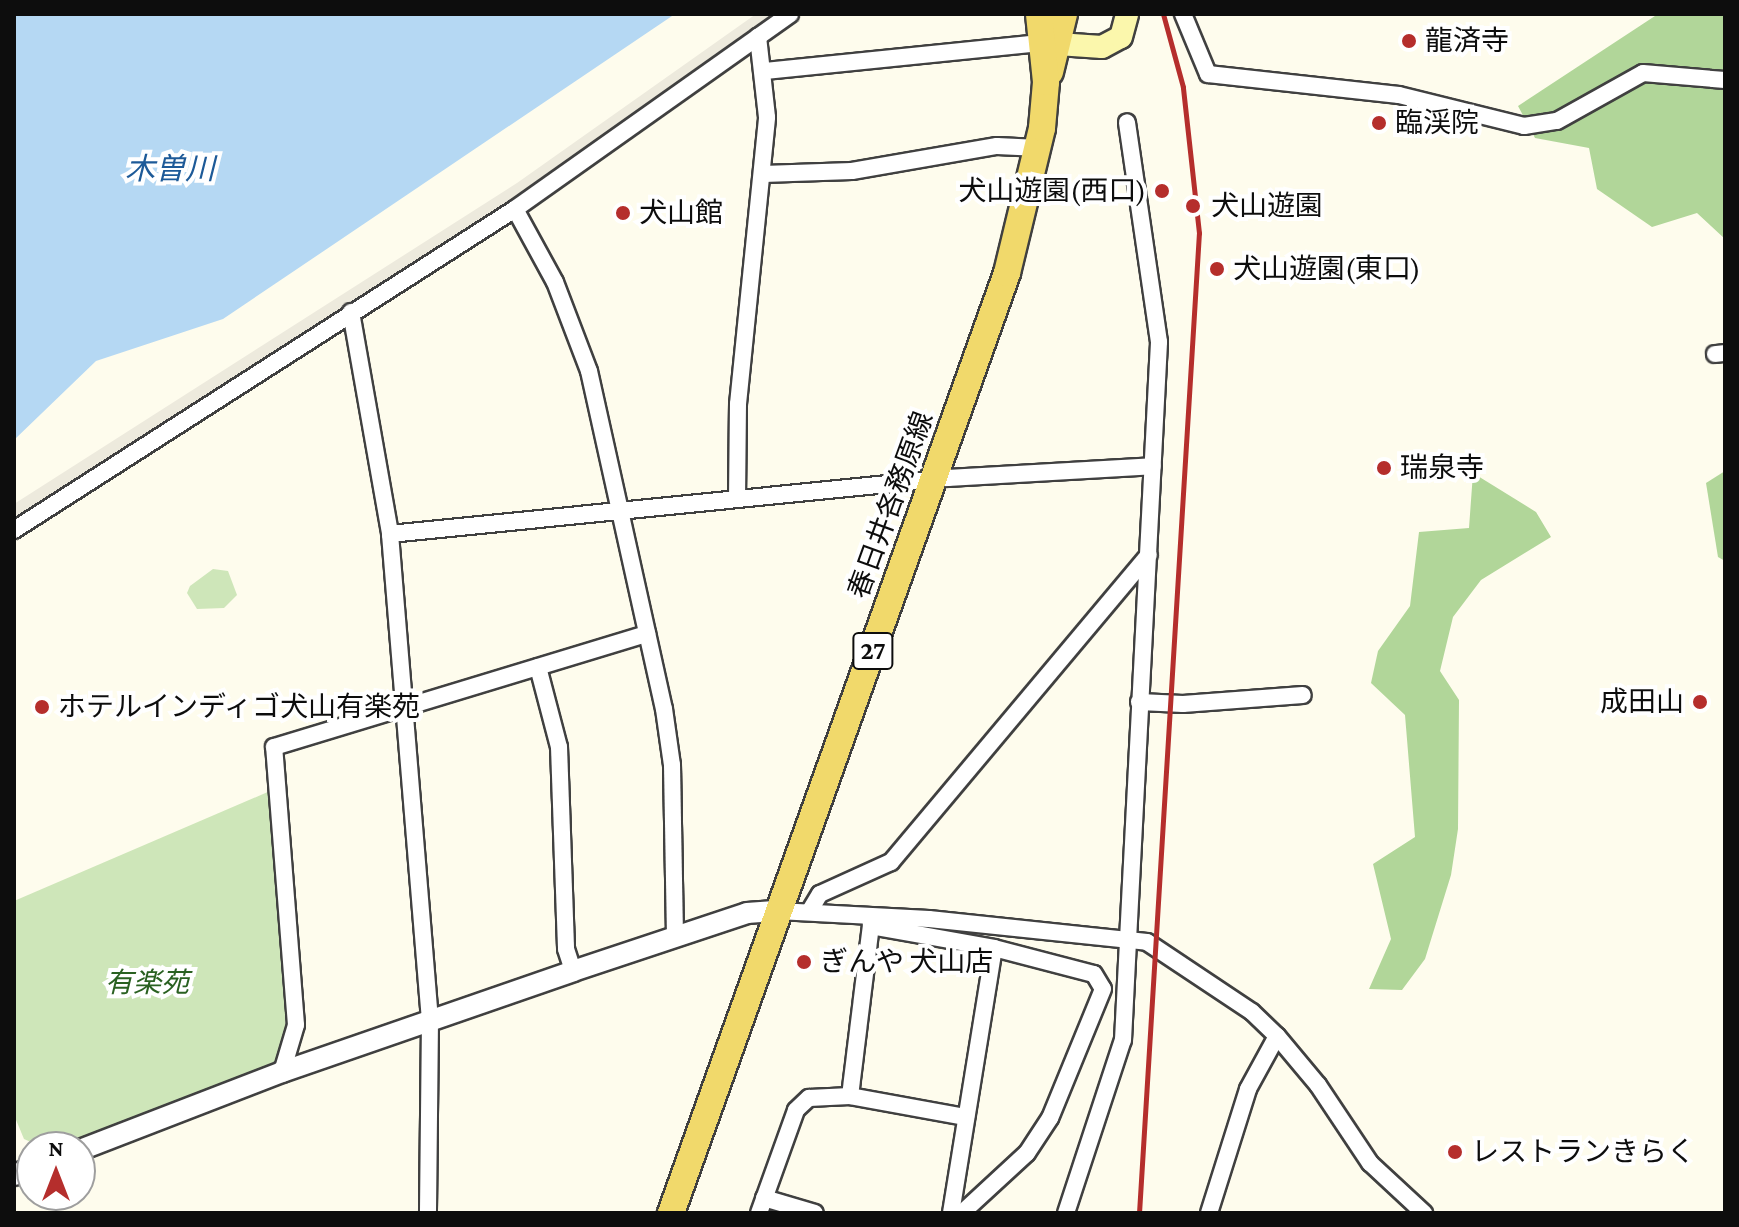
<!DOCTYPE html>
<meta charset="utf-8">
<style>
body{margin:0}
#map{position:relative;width:1739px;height:1227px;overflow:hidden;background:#fefced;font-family:"Crimson Pro","Noto Sans JP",serif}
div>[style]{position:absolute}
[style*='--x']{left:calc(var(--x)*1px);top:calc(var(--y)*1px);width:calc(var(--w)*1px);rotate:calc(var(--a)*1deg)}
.green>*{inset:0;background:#cee6b9}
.forest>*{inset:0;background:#b1d699}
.plaza>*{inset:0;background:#edeadd}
.water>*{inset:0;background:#b5d8f3}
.roads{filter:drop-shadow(2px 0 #404040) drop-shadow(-2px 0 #404040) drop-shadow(0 2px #404040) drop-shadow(0 -2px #404040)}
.minor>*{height:16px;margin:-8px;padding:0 8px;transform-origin:8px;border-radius:8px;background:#fff}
.tertiary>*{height:20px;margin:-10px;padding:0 10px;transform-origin:10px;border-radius:10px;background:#fff}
.secondary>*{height:22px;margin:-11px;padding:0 11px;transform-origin:11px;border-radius:11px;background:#fbf7ac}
.primary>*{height:26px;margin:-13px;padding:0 13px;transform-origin:13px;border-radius:13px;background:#f1d96b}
.rail>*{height:5px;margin:-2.5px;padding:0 2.5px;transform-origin:2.5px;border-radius:2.5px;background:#b52e2c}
.dots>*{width:22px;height:22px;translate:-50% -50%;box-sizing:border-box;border:4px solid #fff;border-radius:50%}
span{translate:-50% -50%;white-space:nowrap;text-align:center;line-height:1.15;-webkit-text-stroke:8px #fff;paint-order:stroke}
.shield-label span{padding:2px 6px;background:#fff;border:2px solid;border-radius:6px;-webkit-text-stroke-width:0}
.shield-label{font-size:26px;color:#0d0d0d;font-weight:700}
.poi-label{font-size:28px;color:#0d0d0d}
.left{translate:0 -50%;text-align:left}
.right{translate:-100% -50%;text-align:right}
.street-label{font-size:28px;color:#0d0d0d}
.park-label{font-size:28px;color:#2a6121;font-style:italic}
.water-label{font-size:30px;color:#1d5a98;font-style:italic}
.frame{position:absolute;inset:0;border:16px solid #0d0d0d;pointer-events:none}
.north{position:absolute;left:16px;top:1131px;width:80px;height:80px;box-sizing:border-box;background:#fff;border:2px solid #9e9e9e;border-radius:50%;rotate:0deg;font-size:22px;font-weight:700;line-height:32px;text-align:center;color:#0d0d0d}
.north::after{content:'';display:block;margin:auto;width:28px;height:36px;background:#b52e2c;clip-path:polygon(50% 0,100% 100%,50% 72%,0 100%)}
</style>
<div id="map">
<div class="green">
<i style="clip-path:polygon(213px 569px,228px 571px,237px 595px,224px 608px,197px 609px,187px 593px,190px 586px)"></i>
<i style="clip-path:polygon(270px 791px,286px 1012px,284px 1045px,274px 1069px,71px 1147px,42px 1147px,24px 1139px,14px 1115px,14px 901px)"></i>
</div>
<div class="forest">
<i style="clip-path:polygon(1658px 14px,1725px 14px,1725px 239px,1697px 213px,1652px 227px,1597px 189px,1589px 148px,1535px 138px,1518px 106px)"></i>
<i style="clip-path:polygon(1725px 471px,1725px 561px,1718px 557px,1706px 483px)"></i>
<i style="clip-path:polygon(1473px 473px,1536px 512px,1551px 537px,1481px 580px,1453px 617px,1440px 671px,1459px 700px,1458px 829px,1451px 875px,1425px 959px,1402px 990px,1369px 989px,1391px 939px,1373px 864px,1415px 837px,1405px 715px,1371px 683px,1378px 651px,1410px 606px,1419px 532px,1469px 528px)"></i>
</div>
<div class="plaza">
<i style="clip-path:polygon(756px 14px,778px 14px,351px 312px,14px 523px,14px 504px,517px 183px)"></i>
</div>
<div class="water">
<i style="clip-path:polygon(14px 14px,675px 14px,223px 319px,96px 361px,14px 440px)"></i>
</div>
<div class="roads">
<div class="minor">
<i style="--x:1183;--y:14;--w:65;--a:67.4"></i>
<i style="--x:1208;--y:74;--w:192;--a:6.3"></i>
<i style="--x:1399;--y:95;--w:129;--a:13.9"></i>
<i style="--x:1524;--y:126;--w:33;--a:-9"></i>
<i style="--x:1557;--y:121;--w:98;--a:-29.2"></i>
<i style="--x:1643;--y:73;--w:82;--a:4.9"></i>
<i style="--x:765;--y:71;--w:279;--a:-5.8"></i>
<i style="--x:763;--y:174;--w:89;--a:-1.9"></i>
<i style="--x:852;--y:171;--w:147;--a:-9.8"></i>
<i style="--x:997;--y:146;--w:42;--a:2.7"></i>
<i style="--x:515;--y:209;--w:83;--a:61.3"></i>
<i style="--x:555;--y:282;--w:95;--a:69.1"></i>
<i style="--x:589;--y:371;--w:346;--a:77.5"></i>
<i style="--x:664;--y:709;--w:57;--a:81.9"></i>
<i style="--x:672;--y:765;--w:171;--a:89"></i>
<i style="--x:351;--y:312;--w:225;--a:80"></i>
<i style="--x:390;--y:534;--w:488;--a:85.3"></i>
<i style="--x:430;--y:1020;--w:193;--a:90.6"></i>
<i style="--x:1715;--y:354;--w:10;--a:-6"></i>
<i style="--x:737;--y:499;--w:95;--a:-89.4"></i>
<i style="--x:738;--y:404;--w:288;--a:-84.2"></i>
<i style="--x:767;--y:117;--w:81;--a:-96.4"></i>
<i style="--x:14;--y:530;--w:595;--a:-32.65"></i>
<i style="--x:515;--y:209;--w:337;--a:-35.3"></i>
<i style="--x:390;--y:534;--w:560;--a:-5.74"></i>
<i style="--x:947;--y:478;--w:206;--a:-3.3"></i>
<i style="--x:538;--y:667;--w:83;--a:75.3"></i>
<i style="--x:559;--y:747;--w:202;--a:88"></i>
<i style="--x:566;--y:949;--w:23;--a:72"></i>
<i style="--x:1139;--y:702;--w:44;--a:2.6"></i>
<i style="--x:1183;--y:704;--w:120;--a:-4.3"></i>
<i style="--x:778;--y:911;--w:151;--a:3"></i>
<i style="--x:929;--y:919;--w:219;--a:6"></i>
<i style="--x:1147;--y:942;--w:126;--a:33.7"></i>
<i style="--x:1252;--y:1012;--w:35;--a:44"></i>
<i style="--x:1277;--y:1036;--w:64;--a:50.1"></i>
<i style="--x:1318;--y:1085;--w:94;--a:56.3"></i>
<i style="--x:1370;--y:1163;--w:74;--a:42.8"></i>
<i style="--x:809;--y:912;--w:21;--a:-59"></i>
<i style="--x:820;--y:894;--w:78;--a:-24.3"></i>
<i style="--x:891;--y:862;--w:401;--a:-50"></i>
<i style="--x:870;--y:916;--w:10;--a:84"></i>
<i style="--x:871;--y:926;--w:125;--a:10.1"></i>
<i style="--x:994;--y:948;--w:103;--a:14.6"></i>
<i style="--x:1094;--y:974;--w:17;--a:59"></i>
<i style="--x:1103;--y:989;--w:139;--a:112.3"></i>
<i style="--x:1050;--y:1118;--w:42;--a:123.3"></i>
<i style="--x:1027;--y:1153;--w:88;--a:137.3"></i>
<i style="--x:282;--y:1072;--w:49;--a:-73.4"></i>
<i style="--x:296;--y:1025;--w:279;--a:-94.5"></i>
<i style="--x:274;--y:747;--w:390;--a:-16.9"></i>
<i style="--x:850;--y:1096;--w:118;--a:10.3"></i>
<i style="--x:764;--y:1198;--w:53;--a:16.4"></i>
<i style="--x:759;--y:1213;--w:109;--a:-70.2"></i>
<i style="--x:796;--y:1110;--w:18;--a:-43"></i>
<i style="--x:809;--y:1098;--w:41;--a:-2.8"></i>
<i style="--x:850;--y:1096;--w:171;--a:-83"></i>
<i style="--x:951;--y:1213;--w:268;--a:-80.8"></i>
<i style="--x:1066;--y:1213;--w:182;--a:-71.8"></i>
<i style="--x:1123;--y:1040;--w:100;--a:-87.1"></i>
<i style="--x:1128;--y:940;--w:599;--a:-87.03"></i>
<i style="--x:1159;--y:342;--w:222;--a:-98.3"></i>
<i style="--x:1209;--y:1213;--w:130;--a:-72.5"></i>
<i style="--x:1248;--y:1089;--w:60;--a:-61.3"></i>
</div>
<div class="tertiary">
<i style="--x:80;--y:1150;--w:217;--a:-21.1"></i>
<i style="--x:282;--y:1072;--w:308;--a:-19.1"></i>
<i style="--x:573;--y:971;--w:183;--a:-18.4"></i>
<i style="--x:747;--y:913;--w:31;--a:-4"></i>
<i style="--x:14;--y:1175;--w:19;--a:-21"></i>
</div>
<div class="secondary">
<i style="--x:1043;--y:43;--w:59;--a:3.9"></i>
<i style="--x:1102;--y:47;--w:21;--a:-28"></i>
<i style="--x:1121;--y:37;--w:24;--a:-75"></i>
</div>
<div class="primary">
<i style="--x:1050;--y:72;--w:60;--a:-76.4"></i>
<i style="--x:671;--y:1213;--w:998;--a:-70.33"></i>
<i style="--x:1007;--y:273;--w:149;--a:-76.4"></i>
<i style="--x:1042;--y:128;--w:46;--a:-85"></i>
<i style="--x:1046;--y:82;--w:68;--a:-95.9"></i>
</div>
</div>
<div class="rail">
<i style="--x:1139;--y:1213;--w:982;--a:-86.5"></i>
<i style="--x:1199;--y:233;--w:147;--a:-96.3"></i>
<i style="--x:1183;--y:87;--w:76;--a:-105.3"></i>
</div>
<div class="dots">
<i style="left:1409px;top:41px;background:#b52e2c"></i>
<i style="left:1379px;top:123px;background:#b52e2c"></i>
<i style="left:1162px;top:191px;background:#b52e2c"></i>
<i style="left:1193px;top:206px;background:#b52e2c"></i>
<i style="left:623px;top:213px;background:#b52e2c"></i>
<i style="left:1217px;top:269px;background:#b52e2c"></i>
<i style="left:1384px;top:468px;background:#b52e2c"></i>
<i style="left:1700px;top:702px;background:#b52e2c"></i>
<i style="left:42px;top:707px;background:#b52e2c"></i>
<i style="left:804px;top:962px;background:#b52e2c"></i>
<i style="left:1455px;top:1152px;background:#b52e2c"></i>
</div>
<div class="shield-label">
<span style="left:873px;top:651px">27</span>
</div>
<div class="poi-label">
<span class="left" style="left:1425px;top:41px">龍済寺</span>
<span class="left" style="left:1395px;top:123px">臨渓院</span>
<span class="right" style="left:1146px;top:191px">犬山遊園(西口)</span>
<span class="left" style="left:1211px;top:206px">犬山遊園</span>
<span class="left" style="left:639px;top:213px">犬山館</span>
<span class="left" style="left:1233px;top:269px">犬山遊園(東口)</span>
<span class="left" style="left:1400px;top:468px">瑞泉寺</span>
<span class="right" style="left:1684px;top:702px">成田山</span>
<span class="left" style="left:58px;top:707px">ホテルインディゴ犬山有楽苑</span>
<span class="left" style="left:820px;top:962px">ぎんや 犬山店</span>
<span class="left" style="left:1471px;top:1152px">レストランきらく</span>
</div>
<div class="street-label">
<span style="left:891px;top:505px;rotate:-70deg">春日井各務原線</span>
</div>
<div class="park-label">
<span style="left:147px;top:983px">有楽苑</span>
</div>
<div class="water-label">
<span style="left:170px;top:169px">木曽川</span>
</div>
<div class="frame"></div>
<div class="north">N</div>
</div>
